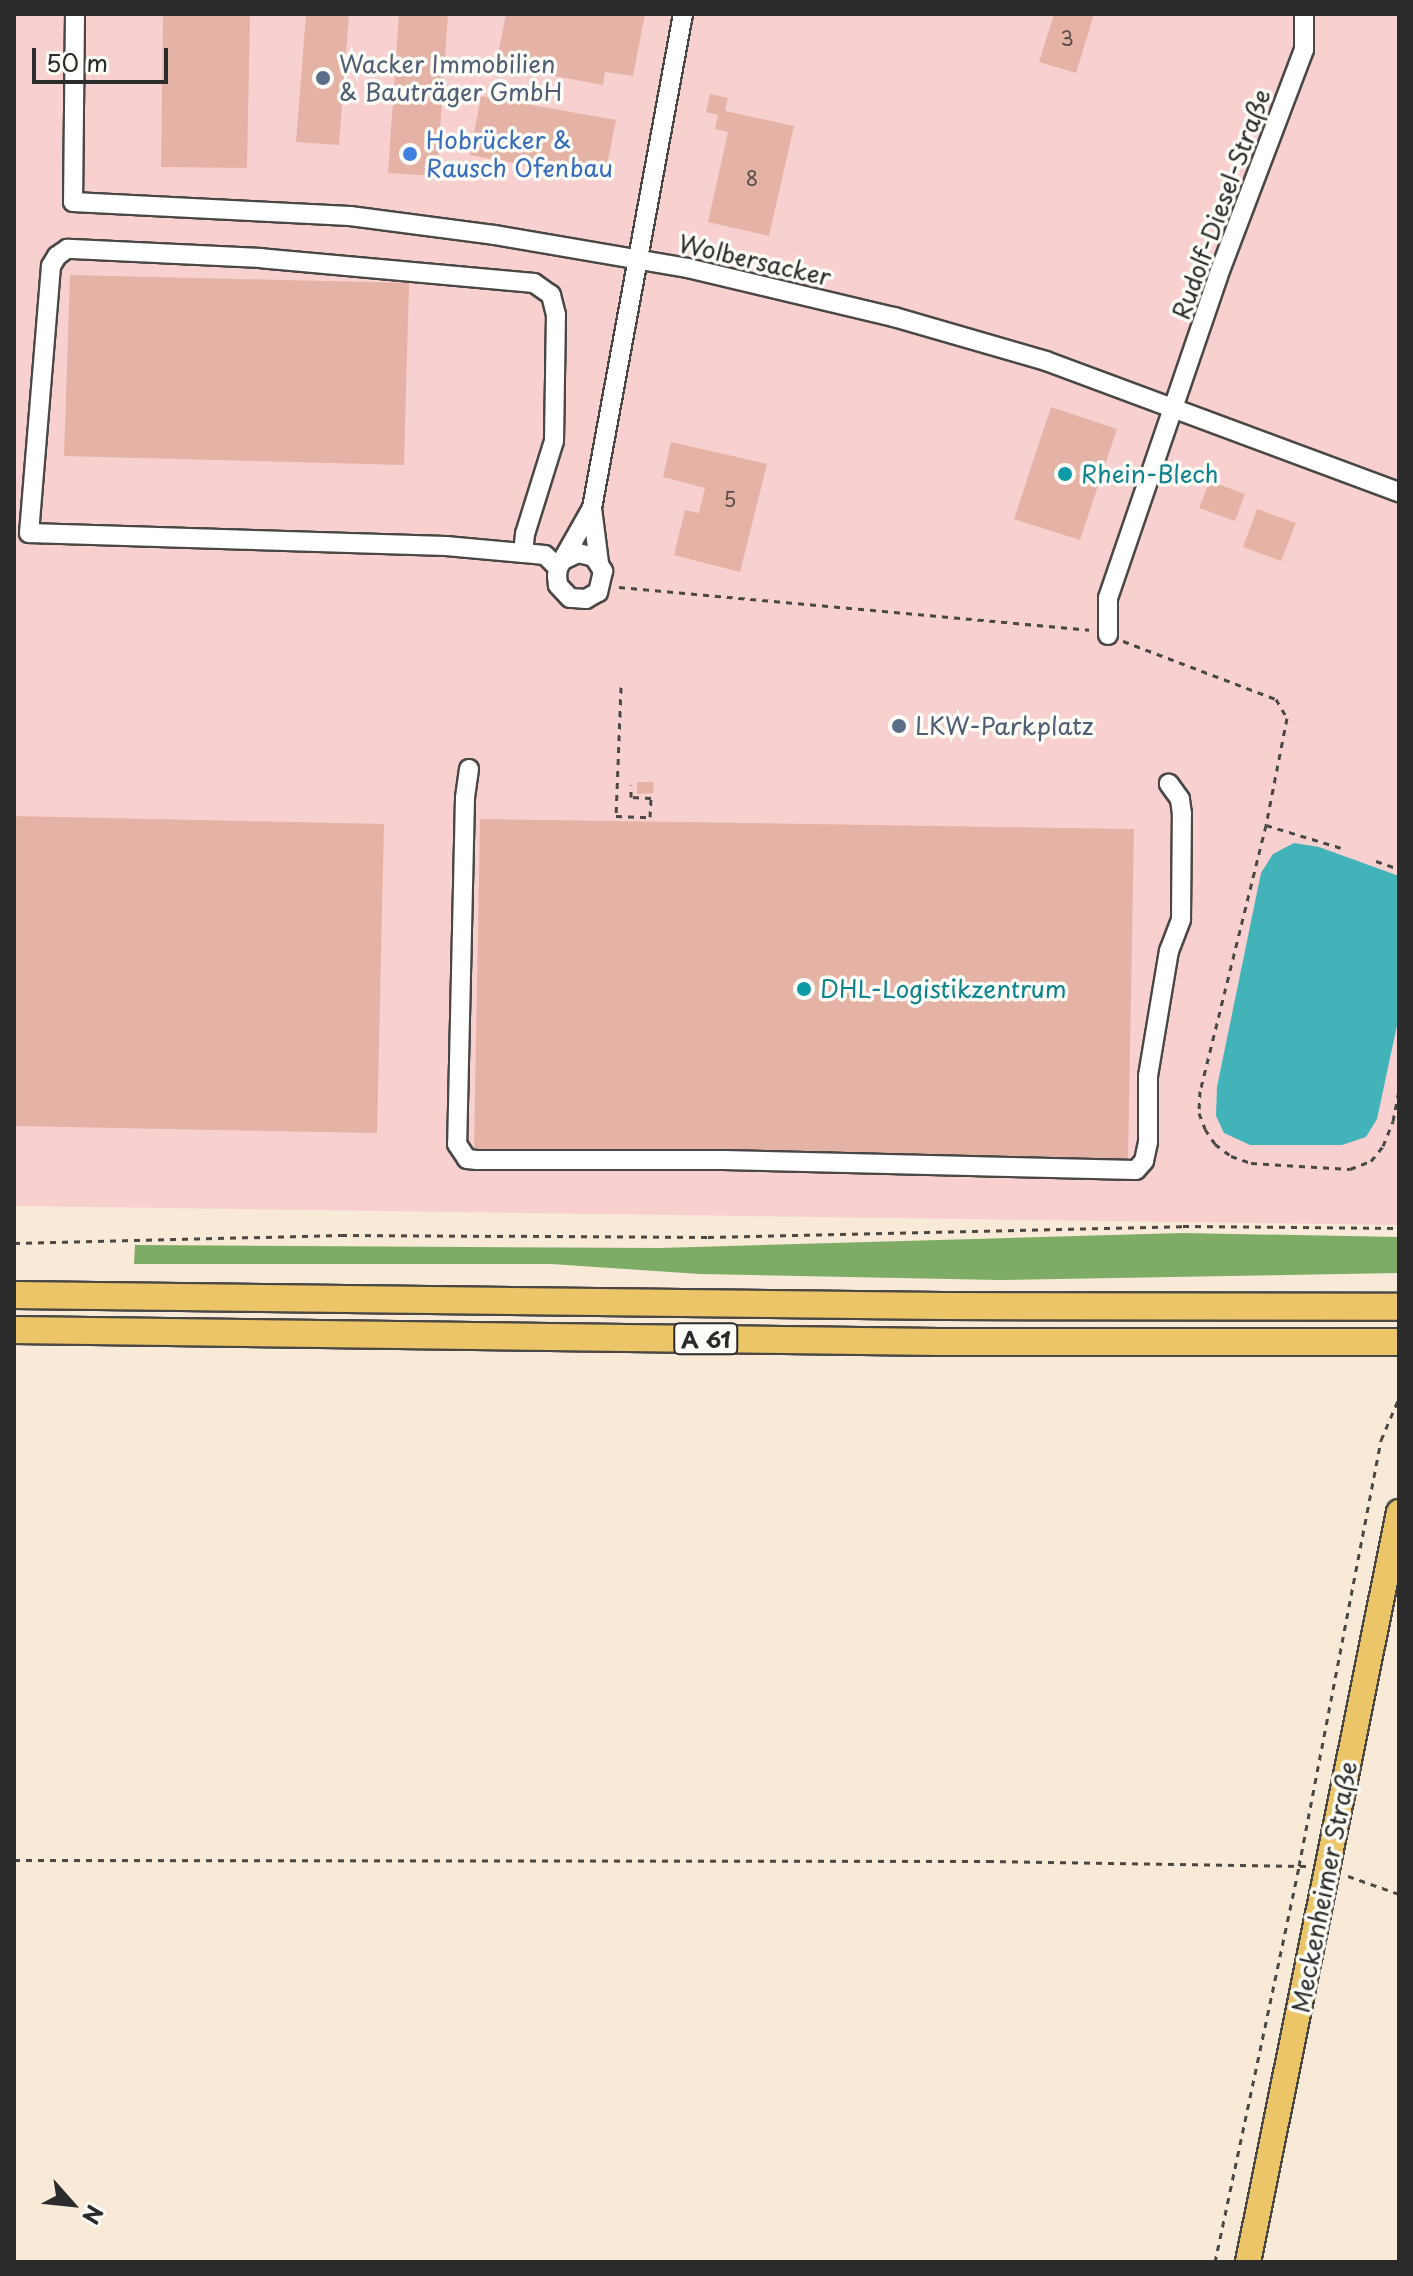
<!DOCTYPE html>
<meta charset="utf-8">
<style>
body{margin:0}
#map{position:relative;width:1413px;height:2276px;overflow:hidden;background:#f8ead7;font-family:"Playpen Sans",sans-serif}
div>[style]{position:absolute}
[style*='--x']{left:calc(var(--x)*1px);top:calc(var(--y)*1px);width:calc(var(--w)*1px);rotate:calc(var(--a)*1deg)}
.built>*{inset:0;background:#f7d0cf}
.forest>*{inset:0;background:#7eac66}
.water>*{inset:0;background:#43b3ba}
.building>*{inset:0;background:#e4b3a5}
.path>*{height:3px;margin-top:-1.5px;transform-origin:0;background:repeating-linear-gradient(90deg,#4a4845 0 6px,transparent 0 12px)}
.roads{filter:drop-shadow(2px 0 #4a4845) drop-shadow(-2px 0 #4a4845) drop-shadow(0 2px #4a4845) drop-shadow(0 -2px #4a4845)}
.minor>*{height:18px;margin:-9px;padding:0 9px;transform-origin:9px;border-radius:9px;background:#fff}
.major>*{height:24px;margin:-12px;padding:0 12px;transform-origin:12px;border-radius:12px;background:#ecc569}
.highway>*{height:26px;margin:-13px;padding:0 13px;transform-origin:13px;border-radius:13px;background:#ecc569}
.dots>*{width:22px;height:22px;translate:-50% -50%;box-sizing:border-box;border:4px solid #fdfcf7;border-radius:50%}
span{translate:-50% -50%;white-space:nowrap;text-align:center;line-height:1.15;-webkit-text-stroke:7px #fdfcf7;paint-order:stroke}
.number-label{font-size:20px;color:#594d4a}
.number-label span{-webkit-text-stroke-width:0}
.shield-label span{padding:2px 6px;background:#fdfcf7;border:2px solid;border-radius:6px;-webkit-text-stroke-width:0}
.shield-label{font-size:22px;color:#2b2b2b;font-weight:700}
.service-label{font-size:24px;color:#4e5e75}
.left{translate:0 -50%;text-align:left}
.shop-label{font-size:24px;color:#366cbe}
.street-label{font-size:24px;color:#2b2b2b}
.culture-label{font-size:24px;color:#0d838f}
.frame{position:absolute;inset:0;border:16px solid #2b2b2b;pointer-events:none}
.north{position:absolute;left:32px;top:2164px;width:80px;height:80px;-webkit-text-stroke:6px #fdfcf7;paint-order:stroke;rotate:117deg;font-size:22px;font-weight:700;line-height:32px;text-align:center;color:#2b2b2b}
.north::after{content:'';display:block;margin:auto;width:28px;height:36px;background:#2b2b2b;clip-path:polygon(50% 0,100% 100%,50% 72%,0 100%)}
.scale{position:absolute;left:32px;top:48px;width:136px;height:36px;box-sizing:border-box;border:4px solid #2b2b2b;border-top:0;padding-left:10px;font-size:24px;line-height:28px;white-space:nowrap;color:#2b2b2b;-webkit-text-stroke:6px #fdfcf7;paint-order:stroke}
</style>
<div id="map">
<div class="built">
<i style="clip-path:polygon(14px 14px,1399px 14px,1399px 1225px,14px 1206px)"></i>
</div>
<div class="forest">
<i style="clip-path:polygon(1182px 1233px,1399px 1237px,1399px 1273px,999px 1280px,700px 1274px,551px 1264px,134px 1264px,135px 1245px,659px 1248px)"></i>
</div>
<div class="water">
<i style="clip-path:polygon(1294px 843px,1319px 847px,1399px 876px,1399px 1016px,1377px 1119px,1366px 1137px,1342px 1145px,1250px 1145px,1224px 1133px,1216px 1116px,1217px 1087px,1261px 873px,1273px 854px)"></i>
</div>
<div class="building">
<i style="clip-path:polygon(163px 14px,250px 14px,247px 168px,161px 167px)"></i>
<i style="clip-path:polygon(306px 14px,349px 14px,339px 145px,296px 142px)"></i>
<i style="clip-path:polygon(399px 14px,448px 14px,437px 176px,388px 173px)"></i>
<i style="clip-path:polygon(506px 14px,645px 14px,633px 76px,605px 72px,603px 85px,496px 65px)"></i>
<i style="clip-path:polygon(1054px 14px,1094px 14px,1076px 73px,1039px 62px)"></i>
<i style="clip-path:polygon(710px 94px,728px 98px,725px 111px,794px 126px,769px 236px,708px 222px,728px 132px,715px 129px,718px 115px,706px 112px)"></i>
<i style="clip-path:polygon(481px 96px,616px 120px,604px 180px,470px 155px)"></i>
<i style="clip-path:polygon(70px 275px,409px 283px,404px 465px,64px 456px)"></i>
<i style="clip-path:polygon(1051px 407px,1117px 429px,1080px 540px,1014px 519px)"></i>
<i style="clip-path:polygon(671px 442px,767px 464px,740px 572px,674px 555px,685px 510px,699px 513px,705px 488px,663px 477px)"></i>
<i style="clip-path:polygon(1210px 481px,1245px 494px,1235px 521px,1199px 508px)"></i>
<i style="clip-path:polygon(1257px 509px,1296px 523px,1281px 561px,1243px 547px)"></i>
<i style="clip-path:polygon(637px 782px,654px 782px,653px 793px,637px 794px)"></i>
<i style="clip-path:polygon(14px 816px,384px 824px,377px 1133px,14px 1126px)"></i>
<i style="clip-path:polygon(480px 819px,1134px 829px,1128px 1159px,474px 1149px)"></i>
</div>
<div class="path">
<i style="--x:619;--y:587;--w:472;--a:5.2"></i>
<i style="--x:1123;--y:641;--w:164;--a:20.8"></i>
<i style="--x:1276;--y:699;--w:22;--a:60"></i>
<i style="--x:1287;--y:718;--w:109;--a:101.1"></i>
<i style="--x:1266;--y:825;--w:274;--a:103.9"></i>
<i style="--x:1200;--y:1091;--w:22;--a:93"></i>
<i style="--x:1199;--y:1113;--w:17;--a:69"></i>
<i style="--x:1205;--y:1129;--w:18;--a:56"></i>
<i style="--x:1215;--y:1144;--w:20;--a:37"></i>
<i style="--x:1231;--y:1156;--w:21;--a:19"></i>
<i style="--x:1251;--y:1163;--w:99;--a:3.5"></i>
<i style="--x:1350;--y:1169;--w:22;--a:-21"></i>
<i style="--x:1371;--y:1161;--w:19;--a:-51"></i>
<i style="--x:1383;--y:1146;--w:27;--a:-68"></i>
<i style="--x:1393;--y:1121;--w:33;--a:-79"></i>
<i style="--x:621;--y:687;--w:129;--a:92.2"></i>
<i style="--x:616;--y:816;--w:34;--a:2"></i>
<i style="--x:650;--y:817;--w:19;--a:-87"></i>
<i style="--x:651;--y:798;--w:20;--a:-177"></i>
<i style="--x:631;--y:797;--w:12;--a:-90"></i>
<i style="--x:1266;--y:825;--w:78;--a:17"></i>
<i style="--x:1376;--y:861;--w:24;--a:19"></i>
<i style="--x:14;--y:1243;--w:327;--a:-1.4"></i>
<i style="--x:341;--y:1235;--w:367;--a:0.3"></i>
<i style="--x:708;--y:1237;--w:475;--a:-1.3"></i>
<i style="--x:1183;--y:1226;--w:216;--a:0.5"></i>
<i style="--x:14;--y:1860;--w:974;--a:0.06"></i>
<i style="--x:988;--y:1861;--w:318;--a:0.9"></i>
<i style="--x:1348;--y:1876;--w:54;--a:19.4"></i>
<i style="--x:1215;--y:2262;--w:405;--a:-78"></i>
<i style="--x:1299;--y:1866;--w:434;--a:-79.1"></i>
<i style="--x:1381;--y:1440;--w:46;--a:-66.8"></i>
</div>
<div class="roads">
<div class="minor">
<i style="--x:75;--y:14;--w:188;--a:90.6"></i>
<i style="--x:73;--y:202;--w:277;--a:2.9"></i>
<i style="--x:350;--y:216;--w:145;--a:7.5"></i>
<i style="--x:494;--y:235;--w:197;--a:9.7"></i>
<i style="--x:688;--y:268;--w:212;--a:13.4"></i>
<i style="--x:894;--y:317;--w:158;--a:16.1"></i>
<i style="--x:1046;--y:361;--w:377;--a:20.4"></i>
<i style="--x:523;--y:553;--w:19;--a:-84"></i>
<i style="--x:525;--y:534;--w:97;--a:-72.7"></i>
<i style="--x:554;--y:441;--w:126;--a:-89.1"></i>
<i style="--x:556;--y:315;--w:21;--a:-104"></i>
<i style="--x:551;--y:295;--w:21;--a:-145"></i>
<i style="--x:534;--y:283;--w:274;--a:-174.8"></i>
<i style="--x:261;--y:258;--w:194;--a:-177.3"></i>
<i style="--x:67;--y:249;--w:12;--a:145"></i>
<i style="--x:57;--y:256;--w:12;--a:121"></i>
<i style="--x:51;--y:266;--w:268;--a:94.7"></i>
<i style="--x:29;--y:533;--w:417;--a:1.8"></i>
<i style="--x:446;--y:546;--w:99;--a:5.2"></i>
<i style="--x:545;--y:555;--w:18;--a:45"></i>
<i style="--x:563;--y:560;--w:17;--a:-25"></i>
<i style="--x:578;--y:553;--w:16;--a:14"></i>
<i style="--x:594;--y:557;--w:17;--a:57"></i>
<i style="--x:603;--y:571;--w:22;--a:103"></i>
<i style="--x:598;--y:592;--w:14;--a:150"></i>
<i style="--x:586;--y:599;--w:16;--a:-176"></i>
<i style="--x:570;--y:598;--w:18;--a:-133"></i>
<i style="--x:558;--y:585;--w:9;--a:-96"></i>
<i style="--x:557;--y:576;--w:8;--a:-83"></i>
<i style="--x:558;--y:568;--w:69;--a:-60.5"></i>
<i style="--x:599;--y:563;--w:55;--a:-97.3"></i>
<i style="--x:592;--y:508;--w:502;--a:-79.56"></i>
<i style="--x:1108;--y:635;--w:37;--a:-90"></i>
<i style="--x:1108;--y:598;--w:340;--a:-71.1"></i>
<i style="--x:1218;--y:276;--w:242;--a:-69.2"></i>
<i style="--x:1304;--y:50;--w:36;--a:-90"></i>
<i style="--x:469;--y:769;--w:29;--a:98"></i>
<i style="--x:465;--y:798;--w:346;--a:91.3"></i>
<i style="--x:457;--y:1144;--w:18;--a:56"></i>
<i style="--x:467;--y:1159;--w:10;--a:6"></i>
<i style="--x:477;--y:1160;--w:247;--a:0"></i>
<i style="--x:724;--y:1160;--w:412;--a:1.4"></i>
<i style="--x:1136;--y:1170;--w:12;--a:-48"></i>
<i style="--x:1144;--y:1161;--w:19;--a:-78"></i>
<i style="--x:1148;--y:1142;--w:66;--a:-90"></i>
<i style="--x:1148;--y:1076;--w:127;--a:-80.5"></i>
<i style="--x:1169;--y:951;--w:34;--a:-69"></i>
<i style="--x:1181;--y:919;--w:105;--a:-89.5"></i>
<i style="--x:1182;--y:814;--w:15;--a:-98"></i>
<i style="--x:1180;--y:799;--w:19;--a:-126"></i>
</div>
<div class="major">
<i style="--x:1248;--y:2262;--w:765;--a:-78.62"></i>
</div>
<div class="highway">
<i style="--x:14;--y:1295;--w:929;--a:0.68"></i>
<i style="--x:943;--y:1306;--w:456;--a:0.1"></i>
<i style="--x:14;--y:1330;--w:925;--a:0.74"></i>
<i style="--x:939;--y:1342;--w:460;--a:0"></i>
</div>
</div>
<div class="dots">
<i style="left:323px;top:78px;background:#5c6f8a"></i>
<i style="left:410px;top:154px;background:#3f7fe0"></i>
<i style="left:1065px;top:474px;background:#0f9aa8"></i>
<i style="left:899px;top:726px;background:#5c6f8a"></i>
<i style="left:804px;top:989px;background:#0f9aa8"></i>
</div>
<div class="number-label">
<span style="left:1067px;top:38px">3</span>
<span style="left:752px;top:178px">8</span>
<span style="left:730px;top:499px">5</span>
</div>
<div class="shield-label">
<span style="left:706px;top:1339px">A 61</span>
</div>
<div class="service-label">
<span class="left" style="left:339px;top:78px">Wacker Immobilien<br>&amp; Bauträger GmbH</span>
<span class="left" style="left:915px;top:726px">LKW-Parkplatz</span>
</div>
<div class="shop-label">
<span class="left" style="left:426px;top:154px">Hobrücker &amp;<br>Rausch Ofenbau</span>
</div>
<div class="street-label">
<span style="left:1221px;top:204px;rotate:-70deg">Rudolf-Diesel-Straße</span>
<span style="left:755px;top:260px;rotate:13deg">Wolbersacker</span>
<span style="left:1324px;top:1887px;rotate:-79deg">Meckenheimer Straße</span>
</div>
<div class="culture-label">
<span class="left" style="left:1081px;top:474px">Rhein-Blech</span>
<span class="left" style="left:820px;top:989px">DHL-Logistikzentrum</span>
</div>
<div class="frame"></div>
<div class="north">N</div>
<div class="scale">50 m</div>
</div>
